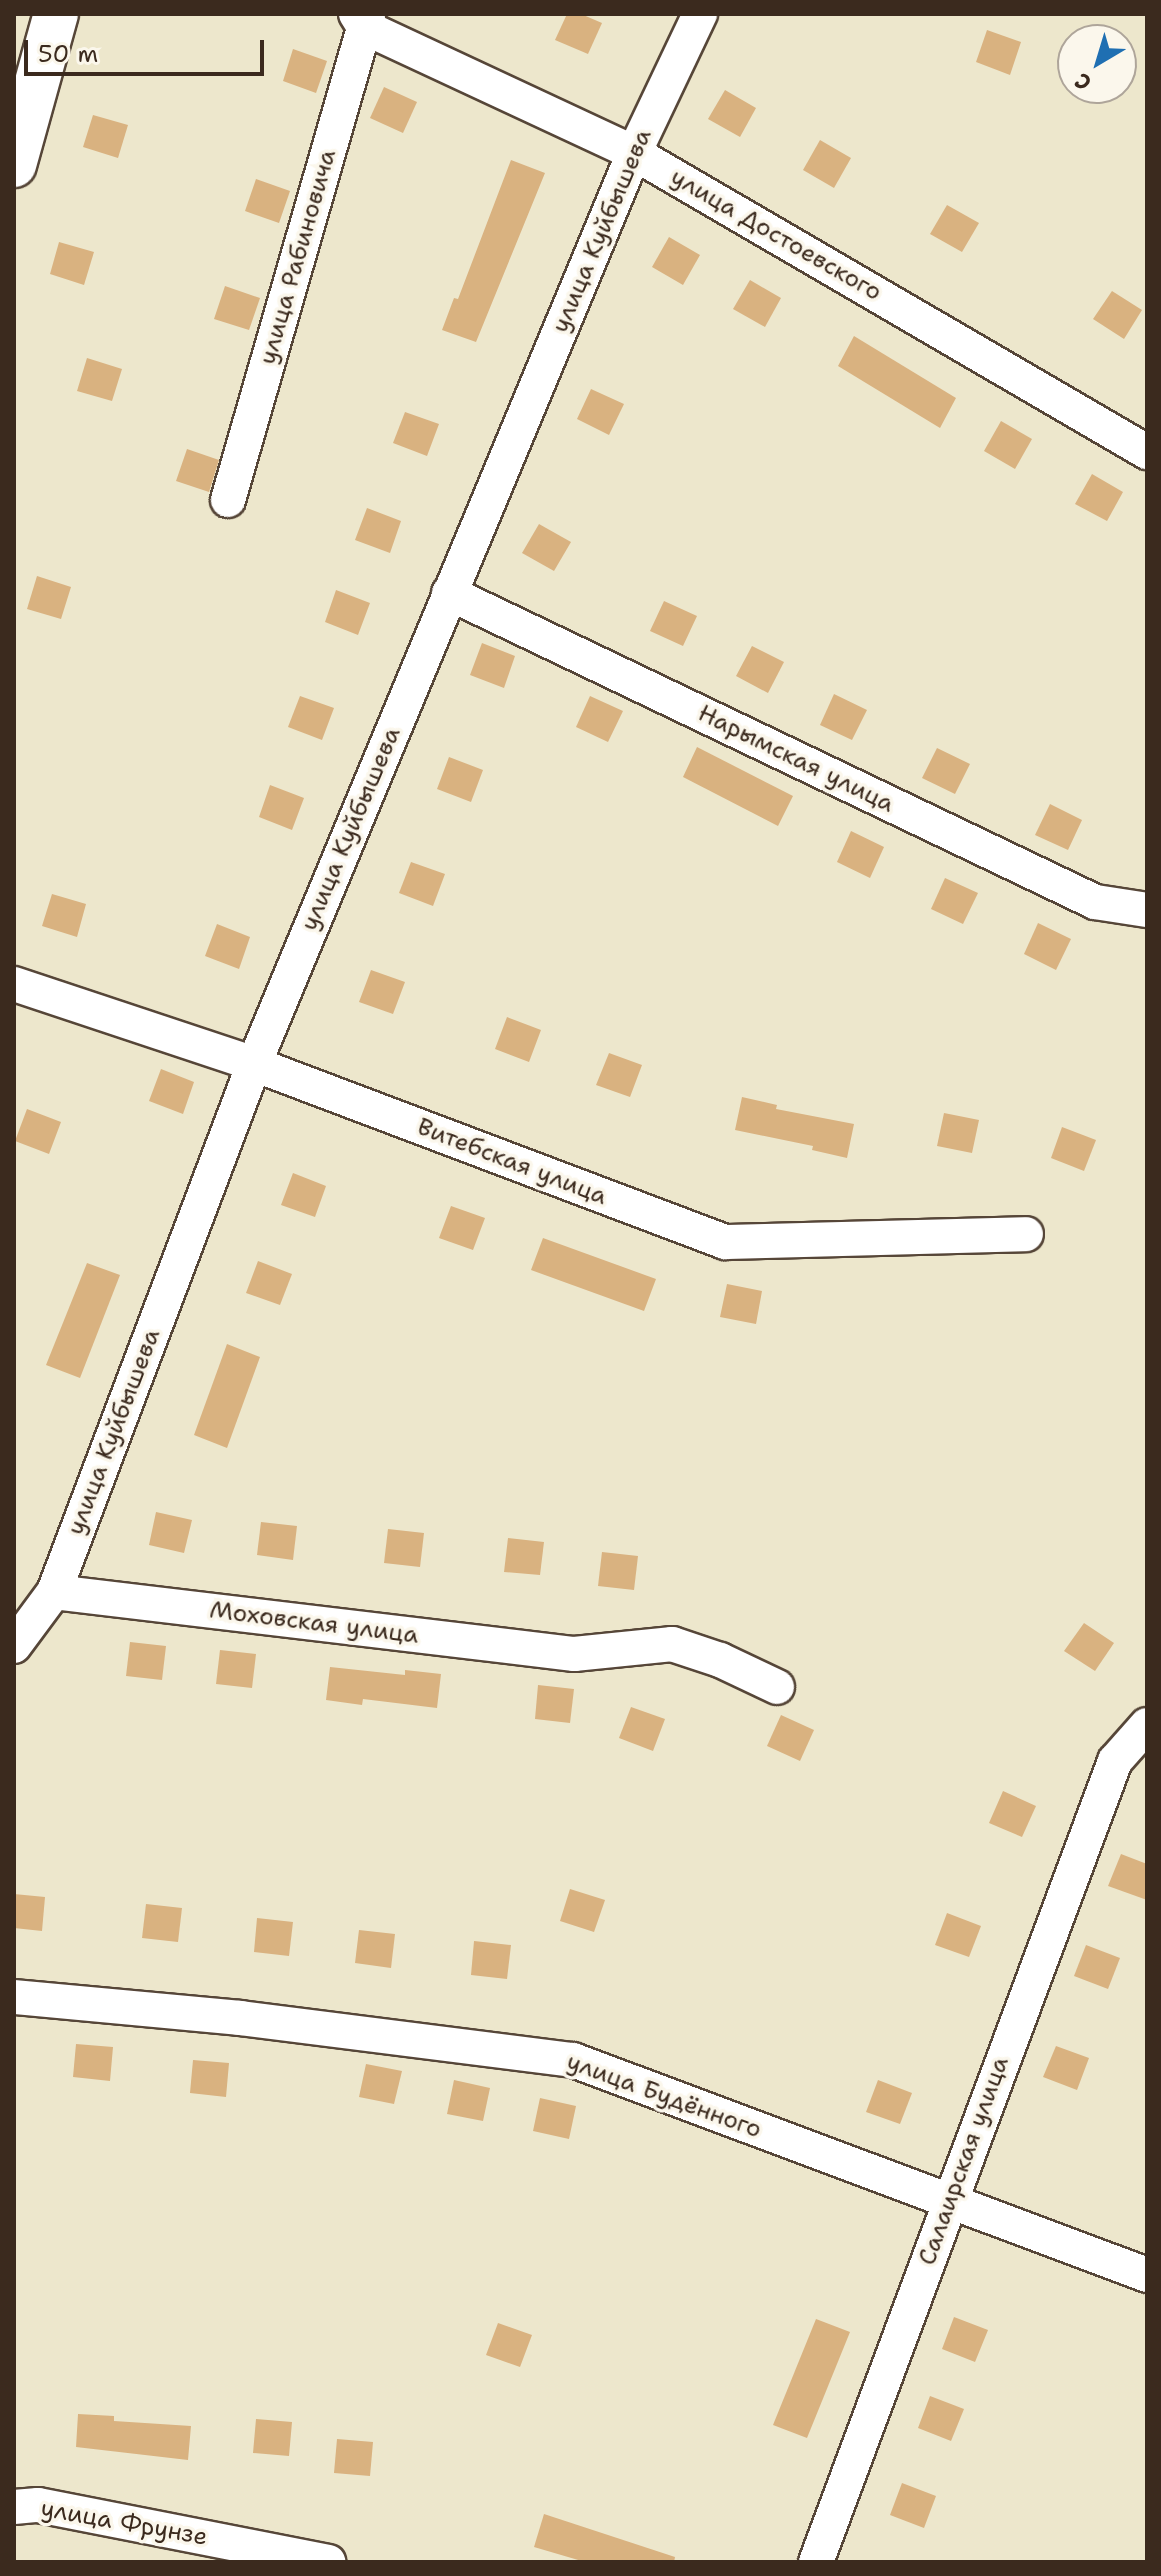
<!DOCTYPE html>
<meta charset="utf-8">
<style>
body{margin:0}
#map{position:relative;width:1161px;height:2576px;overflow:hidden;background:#ede7cc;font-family:"Shantell Sans",sans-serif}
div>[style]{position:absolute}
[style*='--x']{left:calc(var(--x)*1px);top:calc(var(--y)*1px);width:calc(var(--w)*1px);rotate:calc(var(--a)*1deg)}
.building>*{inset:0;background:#d9b280}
.roads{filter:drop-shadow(2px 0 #564638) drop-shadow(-2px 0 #564638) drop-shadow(0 2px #564638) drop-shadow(0 -2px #564638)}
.street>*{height:34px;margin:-17px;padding:0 17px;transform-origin:17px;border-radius:17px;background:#fff}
.secondary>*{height:44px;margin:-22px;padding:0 22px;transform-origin:22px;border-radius:22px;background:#fff}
span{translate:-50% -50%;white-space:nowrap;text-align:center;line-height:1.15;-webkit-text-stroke:7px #fbf7ec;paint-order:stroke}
.street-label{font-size:24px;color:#3b2a1e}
.frame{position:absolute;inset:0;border:16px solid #3b2a1e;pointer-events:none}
.north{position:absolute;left:1057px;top:24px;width:80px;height:80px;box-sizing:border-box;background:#fbf7ec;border:2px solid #aea59a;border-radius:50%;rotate:218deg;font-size:22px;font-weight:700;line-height:32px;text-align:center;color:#3b2a1e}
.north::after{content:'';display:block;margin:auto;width:28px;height:36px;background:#1f6fb2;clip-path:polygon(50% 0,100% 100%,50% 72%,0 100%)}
.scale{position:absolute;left:24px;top:40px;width:240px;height:36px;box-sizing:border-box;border:4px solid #3b2a1e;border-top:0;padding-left:10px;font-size:24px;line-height:28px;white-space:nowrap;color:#3b2a1e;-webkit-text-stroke:6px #fbf7ec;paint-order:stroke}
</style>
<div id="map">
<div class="building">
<i style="clip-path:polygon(567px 14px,581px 14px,602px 23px,588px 54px,555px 40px)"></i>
<i style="clip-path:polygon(987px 30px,1021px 42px,1010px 75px,976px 62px)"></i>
<i style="clip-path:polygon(293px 49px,327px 61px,316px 93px,283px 81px)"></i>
<i style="clip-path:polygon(384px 87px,417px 102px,403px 133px,370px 118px)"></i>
<i style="clip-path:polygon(725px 90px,756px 108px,740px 137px,708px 119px)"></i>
<i style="clip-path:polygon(93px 115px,128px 125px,118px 158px,83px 147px)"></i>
<i style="clip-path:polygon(820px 140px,851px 158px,834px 188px,803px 170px)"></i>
<i style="clip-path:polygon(511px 160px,545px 173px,476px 342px,442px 330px,454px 298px,458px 299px)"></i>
<i style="clip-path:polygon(256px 179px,290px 191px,279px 223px,245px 211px)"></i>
<i style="clip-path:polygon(947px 205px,979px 223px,962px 252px,930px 234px)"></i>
<i style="clip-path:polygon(669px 237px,700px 255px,683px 285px,652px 267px)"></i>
<i style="clip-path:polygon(59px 242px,94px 252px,84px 285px,50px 274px)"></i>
<i style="clip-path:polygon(750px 280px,781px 298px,765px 327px,733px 309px)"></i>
<i style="clip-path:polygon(225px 286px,260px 298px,249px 330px,214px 319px)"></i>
<i style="clip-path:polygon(1112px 291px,1142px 310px,1124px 339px,1093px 319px)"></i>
<i style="clip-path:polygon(854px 336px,956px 398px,940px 428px,838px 366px)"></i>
<i style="clip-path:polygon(87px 358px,122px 369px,112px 401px,77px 391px)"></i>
<i style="clip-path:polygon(591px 389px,624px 404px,609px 435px,577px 419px)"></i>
<i style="clip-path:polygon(405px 412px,439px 424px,427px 456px,393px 443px)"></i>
<i style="clip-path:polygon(1001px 421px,1032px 439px,1015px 469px,984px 451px)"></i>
<i style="clip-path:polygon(187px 449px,219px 460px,209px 492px,176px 481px)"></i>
<i style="clip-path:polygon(1092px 474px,1123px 492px,1107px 521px,1075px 504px)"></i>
<i style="clip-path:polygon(367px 508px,401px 521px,390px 553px,355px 540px)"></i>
<i style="clip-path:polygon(539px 524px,571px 542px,554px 571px,522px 553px)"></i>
<i style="clip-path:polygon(37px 576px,71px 587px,61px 619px,27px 609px)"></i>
<i style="clip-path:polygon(336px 590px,370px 603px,358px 635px,325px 622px)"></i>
<i style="clip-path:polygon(664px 601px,697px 616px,683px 646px,650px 631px)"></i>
<i style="clip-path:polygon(482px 643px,515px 656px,504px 688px,470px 675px)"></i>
<i style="clip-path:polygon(752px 646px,784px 662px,768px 693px,736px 676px)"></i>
<i style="clip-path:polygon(834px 694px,867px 710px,852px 740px,820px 725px)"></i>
<i style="clip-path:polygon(300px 696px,334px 708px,322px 740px,288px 727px)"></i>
<i style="clip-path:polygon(590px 696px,623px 711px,608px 742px,576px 727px)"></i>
<i style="clip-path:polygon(697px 747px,793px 796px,778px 826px,683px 777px)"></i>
<i style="clip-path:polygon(937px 748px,970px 764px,955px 794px,922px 778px)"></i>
<i style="clip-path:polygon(449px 757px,483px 770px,471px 802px,437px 789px)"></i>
<i style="clip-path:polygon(270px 785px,304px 798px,292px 830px,259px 817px)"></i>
<i style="clip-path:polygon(1050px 804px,1082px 820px,1068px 850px,1035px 835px)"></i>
<i style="clip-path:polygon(851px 831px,884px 847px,870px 878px,837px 862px)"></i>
<i style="clip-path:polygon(411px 862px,445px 874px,433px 906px,399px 893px)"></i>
<i style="clip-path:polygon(945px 878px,978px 893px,963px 924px,931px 909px)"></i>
<i style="clip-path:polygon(52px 894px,86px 904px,77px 937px,42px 926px)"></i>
<i style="clip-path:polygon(1038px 923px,1071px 939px,1056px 970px,1024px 954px)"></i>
<i style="clip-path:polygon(217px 924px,250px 937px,239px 969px,205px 956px)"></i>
<i style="clip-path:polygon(371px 970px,405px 982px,393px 1014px,359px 1002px)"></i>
<i style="clip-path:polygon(507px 1017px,541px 1030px,529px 1062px,495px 1049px)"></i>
<i style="clip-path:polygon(609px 1053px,642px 1065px,630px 1097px,596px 1085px)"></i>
<i style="clip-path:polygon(161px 1069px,194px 1082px,183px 1114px,149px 1101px)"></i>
<i style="clip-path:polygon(742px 1097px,777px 1105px,776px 1109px,854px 1124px,847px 1158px,812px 1150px,813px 1146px,735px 1130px)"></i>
<i style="clip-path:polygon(27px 1109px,61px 1122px,49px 1154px,15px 1141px)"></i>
<i style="clip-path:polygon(944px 1113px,979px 1120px,972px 1153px,937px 1146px)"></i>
<i style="clip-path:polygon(1062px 1127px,1096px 1140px,1084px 1171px,1051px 1158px)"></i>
<i style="clip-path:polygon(293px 1173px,326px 1186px,315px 1217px,281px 1205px)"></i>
<i style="clip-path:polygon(451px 1206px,485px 1218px,473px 1250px,439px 1238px)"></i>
<i style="clip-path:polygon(543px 1238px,656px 1279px,644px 1311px,531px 1270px)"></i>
<i style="clip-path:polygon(258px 1261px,292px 1274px,280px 1305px,246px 1293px)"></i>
<i style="clip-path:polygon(87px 1263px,120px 1275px,80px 1378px,46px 1365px)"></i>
<i style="clip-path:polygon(727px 1284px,762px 1291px,756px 1324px,720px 1317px)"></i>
<i style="clip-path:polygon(227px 1344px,260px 1357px,227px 1448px,194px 1435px)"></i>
<i style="clip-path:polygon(156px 1512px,192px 1520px,184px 1553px,149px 1545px)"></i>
<i style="clip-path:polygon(261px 1522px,297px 1526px,293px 1560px,257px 1555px)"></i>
<i style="clip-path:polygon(388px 1529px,424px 1533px,420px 1567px,384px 1563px)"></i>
<i style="clip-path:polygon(508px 1538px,544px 1542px,540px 1575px,504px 1572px)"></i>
<i style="clip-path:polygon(602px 1552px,638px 1556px,634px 1590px,598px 1586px)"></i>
<i style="clip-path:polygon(1084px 1623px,1114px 1643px,1095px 1671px,1064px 1651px)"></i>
<i style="clip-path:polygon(130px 1642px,166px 1646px,162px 1680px,126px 1676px)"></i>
<i style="clip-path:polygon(220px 1650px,256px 1654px,252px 1688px,216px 1684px)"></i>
<i style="clip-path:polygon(330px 1667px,405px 1675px,405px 1670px,441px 1674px,437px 1708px,363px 1699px,362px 1705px,326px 1700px)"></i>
<i style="clip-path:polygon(538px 1685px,574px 1689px,570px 1723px,535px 1719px)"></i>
<i style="clip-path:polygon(631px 1707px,665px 1719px,653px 1751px,619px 1738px)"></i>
<i style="clip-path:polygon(781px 1715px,814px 1730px,800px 1761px,767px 1746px)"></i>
<i style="clip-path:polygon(1003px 1791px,1036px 1806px,1022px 1837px,989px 1823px)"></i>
<i style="clip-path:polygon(1121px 1854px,1147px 1864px,1147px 1900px,1108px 1886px)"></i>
<i style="clip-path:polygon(570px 1889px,605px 1900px,594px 1932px,560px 1921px)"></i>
<i style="clip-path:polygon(14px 1894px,45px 1897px,42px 1931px,14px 1928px)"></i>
<i style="clip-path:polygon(146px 1904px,182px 1908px,178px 1942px,142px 1938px)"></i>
<i style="clip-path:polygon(947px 1913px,981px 1926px,969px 1957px,935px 1945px)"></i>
<i style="clip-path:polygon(257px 1918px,293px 1922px,289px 1956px,254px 1952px)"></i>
<i style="clip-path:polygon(359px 1930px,395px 1934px,391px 1968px,355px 1963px)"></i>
<i style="clip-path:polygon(474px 1941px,511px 1945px,507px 1979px,471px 1975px)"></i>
<i style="clip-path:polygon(1086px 1945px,1120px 1958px,1108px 1989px,1074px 1976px)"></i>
<i style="clip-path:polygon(76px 2044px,113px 2047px,110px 2081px,73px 2077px)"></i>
<i style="clip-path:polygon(1056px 2046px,1089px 2058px,1077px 2090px,1043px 2077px)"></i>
<i style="clip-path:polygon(193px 2060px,229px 2063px,226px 2097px,190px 2093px)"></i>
<i style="clip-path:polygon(366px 2064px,402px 2071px,394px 2104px,359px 2097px)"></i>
<i style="clip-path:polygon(454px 2080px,490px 2088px,483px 2121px,447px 2114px)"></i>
<i style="clip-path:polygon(878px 2080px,912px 2093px,900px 2124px,866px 2112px)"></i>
<i style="clip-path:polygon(540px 2098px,576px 2106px,569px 2139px,533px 2131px)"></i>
<i style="clip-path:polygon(954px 2317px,988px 2330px,975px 2362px,942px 2349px)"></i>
<i style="clip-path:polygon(816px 2319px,850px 2332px,807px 2438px,773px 2425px)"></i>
<i style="clip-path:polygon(498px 2323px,532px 2335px,520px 2367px,486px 2355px)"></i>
<i style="clip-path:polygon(930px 2396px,964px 2409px,951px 2441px,918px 2428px)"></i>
<i style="clip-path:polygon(78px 2414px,114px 2416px,114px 2421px,191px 2426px,188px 2460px,76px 2447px)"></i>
<i style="clip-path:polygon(256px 2419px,292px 2422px,289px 2456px,253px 2453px)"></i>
<i style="clip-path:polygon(337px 2439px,373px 2442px,370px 2476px,334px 2473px)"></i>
<i style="clip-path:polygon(902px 2483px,936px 2496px,924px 2528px,890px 2515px)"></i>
<i style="clip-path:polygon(544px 2514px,675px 2557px,674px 2562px,585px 2562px,534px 2547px)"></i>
</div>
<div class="roads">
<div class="street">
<i style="--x:356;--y:14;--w:15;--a:58"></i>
<i style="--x:364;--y:27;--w:298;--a:25"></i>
<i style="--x:634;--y:153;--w:594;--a:30.24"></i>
<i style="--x:228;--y:500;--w:506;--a:-73.93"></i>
<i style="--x:449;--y:593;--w:716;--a:25.56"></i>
<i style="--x:1095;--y:902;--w:53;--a:8.7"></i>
<i style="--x:14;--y:984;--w:253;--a:18.4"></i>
<i style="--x:254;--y:1064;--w:504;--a:20.7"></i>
<i style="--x:725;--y:1242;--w:301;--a:-1.5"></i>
<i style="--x:54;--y:1592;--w:524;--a:6.8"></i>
<i style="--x:574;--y:1654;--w:99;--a:-5.8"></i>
<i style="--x:672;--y:1644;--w:51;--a:18.4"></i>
<i style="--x:720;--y:1660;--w:63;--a:25.3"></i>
<i style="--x:14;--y:1646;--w:67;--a:-53.5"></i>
<i style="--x:54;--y:1592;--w:565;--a:-69.25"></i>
<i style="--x:254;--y:1064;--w:987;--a:-67.36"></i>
<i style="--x:634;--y:153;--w:154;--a:-64.6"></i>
<i style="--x:14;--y:1997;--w:227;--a:5.3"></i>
<i style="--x:240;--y:2018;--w:336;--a:7.2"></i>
<i style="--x:573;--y:2060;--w:613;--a:20.53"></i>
<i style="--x:14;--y:2507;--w:24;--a:-5"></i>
<i style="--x:38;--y:2505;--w:296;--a:11.1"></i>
<i style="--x:816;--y:2562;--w:855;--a:-69.53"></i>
<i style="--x:1115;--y:1761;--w:48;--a:-48.4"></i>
</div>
<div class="secondary">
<i style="--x:14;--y:165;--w:157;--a:-74.5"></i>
</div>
</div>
<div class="street-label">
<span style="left:602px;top:231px;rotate:-67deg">улица Куйбышева</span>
<span style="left:776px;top:235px;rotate:30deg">улица Достоевского</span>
<span style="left:298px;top:257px;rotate:-74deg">улица Рабиновича</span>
<span style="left:796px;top:759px;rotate:26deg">Нарымская улица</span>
<span style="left:351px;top:829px;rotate:-67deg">улица Куйбышева</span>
<span style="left:512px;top:1162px;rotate:21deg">Витебская улица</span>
<span style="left:114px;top:1432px;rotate:-69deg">улица Куйбышева</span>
<span style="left:314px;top:1623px;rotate:7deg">Моховская улица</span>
<span style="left:664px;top:2096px;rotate:20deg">улица Будённого</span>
<span style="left:964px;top:2161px;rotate:-70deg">Салаирская улица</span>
<span style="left:124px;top:2523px;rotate:10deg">улица Фрунзе</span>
</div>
<div class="frame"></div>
<div class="north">С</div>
<div class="scale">50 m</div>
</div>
